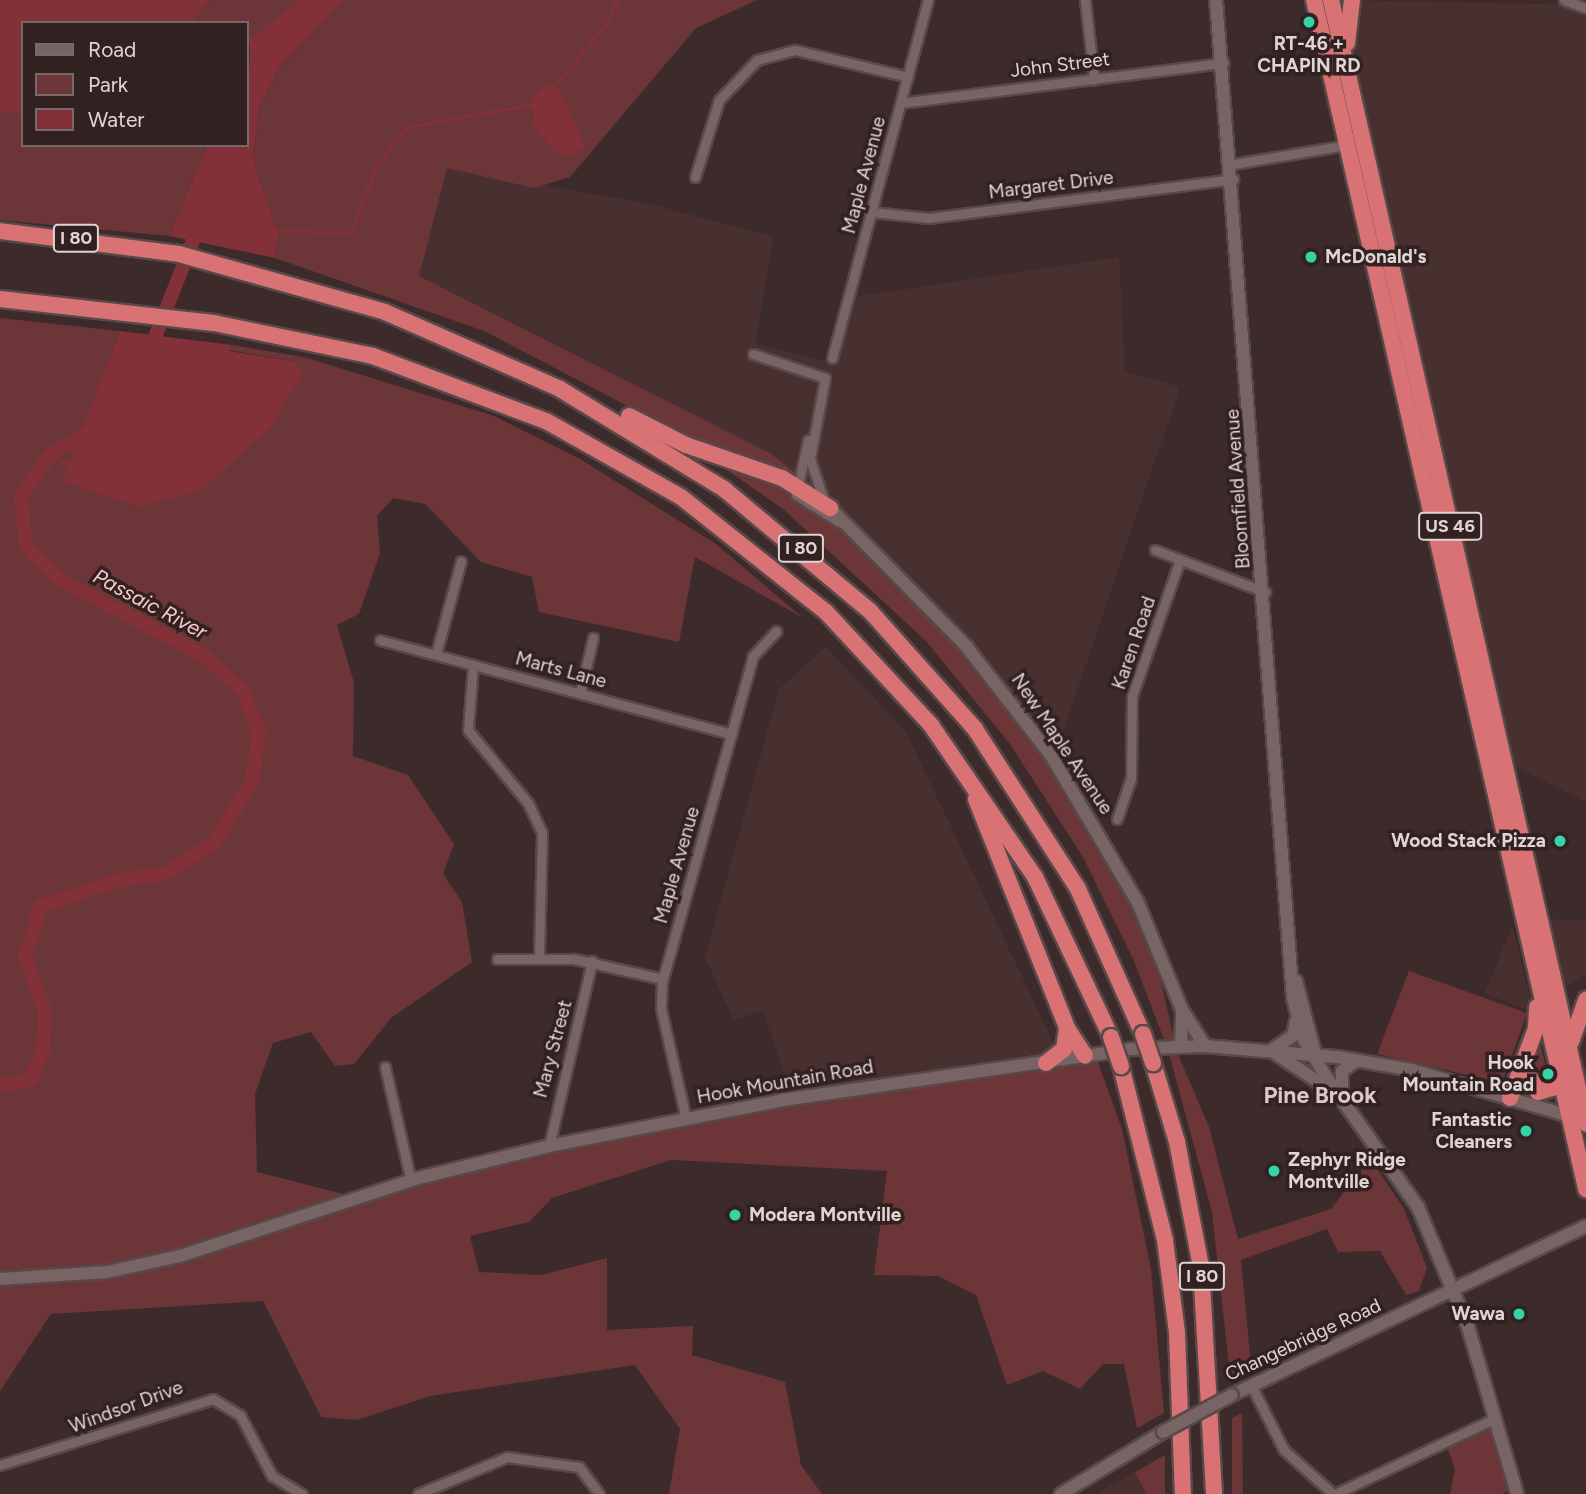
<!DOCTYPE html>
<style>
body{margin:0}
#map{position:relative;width:1586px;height:1494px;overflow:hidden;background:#3c2b2a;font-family:Figtree,sans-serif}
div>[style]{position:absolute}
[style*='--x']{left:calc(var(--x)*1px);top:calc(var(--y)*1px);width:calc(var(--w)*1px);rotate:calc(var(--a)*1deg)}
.built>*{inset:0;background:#493030}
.green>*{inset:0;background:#6c3638}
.water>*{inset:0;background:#813137}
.stream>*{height:2.5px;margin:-1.25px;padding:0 1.25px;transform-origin:1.25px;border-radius:1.25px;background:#813137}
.river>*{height:14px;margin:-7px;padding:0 7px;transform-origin:7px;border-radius:7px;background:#813137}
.roads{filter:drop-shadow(2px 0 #584949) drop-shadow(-2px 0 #584949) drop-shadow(0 2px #584949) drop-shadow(0 -2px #584949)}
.street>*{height:9px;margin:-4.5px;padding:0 4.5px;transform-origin:4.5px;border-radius:4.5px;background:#786464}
.secondary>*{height:12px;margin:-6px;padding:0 6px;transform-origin:6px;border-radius:6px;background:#786464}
.highway>*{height:16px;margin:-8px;padding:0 8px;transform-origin:8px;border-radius:8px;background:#d97275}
.bridges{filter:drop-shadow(2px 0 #584949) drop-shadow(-2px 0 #584949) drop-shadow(0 2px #584949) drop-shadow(0 -2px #584949)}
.secondary-bridge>*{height:12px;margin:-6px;padding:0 6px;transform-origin:6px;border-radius:6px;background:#786464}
.highway-bridge>*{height:16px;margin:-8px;padding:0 8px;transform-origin:8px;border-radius:8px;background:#d97275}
.dots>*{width:19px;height:19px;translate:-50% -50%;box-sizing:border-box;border:4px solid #322121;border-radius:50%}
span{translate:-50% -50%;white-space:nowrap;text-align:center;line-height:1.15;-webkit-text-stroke:7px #322121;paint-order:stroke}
.shield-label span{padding:2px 5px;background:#322121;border:2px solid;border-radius:5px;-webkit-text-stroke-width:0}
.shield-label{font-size:18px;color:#e0d4d4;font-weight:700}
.poi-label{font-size:19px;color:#e0d4d4;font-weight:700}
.left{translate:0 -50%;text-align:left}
.right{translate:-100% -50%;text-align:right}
.street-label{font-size:19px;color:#e0d4d4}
.water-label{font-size:21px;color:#fac9c9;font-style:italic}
.quarter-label{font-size:23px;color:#ddc6c5;font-weight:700}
.legend{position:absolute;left:21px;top:21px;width:228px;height:126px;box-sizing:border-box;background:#322121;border:2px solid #786969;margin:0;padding:9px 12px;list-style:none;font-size:21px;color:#e0d4d4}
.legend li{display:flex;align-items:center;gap:14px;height:35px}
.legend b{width:35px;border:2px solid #786969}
</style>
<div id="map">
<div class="built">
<i style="clip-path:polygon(1340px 0,1586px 5px,1586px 802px,1516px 767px)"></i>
<i style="clip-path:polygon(447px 168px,649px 204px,774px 236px,755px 344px,830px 362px,846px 298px,1119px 257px,1125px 372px,1180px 387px,1054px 759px,799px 476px,770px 453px,418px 276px)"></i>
<i style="clip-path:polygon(826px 647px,906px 732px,1061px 1059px,793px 1095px,762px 1010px,734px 1020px,705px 958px,779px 689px)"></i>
<i style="clip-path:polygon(1547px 919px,1586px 920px,1586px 974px,1563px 988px)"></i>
<i style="clip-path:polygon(1512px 926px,1531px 1001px,1532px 1012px,1485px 993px)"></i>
<i style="clip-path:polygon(1135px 1472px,1146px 1494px,1096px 1494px)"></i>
</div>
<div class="green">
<i style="clip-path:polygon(210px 0,300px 0,247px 48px,247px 23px,192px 23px)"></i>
<i style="clip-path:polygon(344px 0,757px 0,696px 28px,570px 177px,534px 188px,447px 168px,419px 276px,770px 453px,826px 497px,922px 596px,1054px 759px,1148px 924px,1177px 1052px,1209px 1127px,1238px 1239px,1331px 1209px,1370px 1158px,1404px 1209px,1427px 1268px,1419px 1291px,1406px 1295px,1380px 1251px,1338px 1252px,1327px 1229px,1241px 1260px,1251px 1365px,1230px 1375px,1212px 1212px,1168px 1050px,1134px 961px,1083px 857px,1010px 744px,926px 641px,783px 509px,658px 422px,484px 331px,275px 258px,279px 235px,253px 161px,259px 108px,279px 67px)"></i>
<i style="clip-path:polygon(0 113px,23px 113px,23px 145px,207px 145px,169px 236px,0 220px)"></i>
<i style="clip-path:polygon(0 318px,120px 331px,63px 482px,140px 507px,293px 361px,229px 350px,232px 345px,304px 357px,494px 416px,580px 459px,716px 544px,803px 618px,695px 557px,679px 642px,539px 612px,532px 577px,481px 562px,425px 504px,393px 498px,377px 516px,380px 553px,359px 614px,337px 625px,354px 683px,353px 756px,408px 775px,454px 844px,443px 874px,462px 902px,472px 962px,391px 1018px,354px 1064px,335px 1066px,311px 1032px,273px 1043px,255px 1094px,257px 1172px,363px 1199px,481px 1161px,793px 1095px,1095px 1054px,1122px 1129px,1151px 1269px,1164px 1413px,1137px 1428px,1124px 1364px,1103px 1364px,1080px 1389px,1043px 1371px,1007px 1385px,976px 1295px,938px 1276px,874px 1275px,887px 1171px,671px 1160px,552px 1198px,529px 1222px,470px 1236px,479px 1272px,541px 1275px,607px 1258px,607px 1330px,693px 1326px,692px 1355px,785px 1382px,801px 1465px,822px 1494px,669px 1494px,680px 1429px,635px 1365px,430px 1396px,357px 1420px,321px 1417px,263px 1301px,51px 1314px,0 1391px)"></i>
<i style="clip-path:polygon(1409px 971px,1527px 1013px,1502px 1083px,1377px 1054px)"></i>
<i style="clip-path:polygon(1537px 1042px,1540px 1043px,1551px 1087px,1542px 1087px,1527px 1069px)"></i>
<i style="clip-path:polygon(1242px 1413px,1243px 1494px,1232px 1494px,1232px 1418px)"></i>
<i style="clip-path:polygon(1496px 1416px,1516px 1487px,1502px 1494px,1450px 1494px,1455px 1469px,1443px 1436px)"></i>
<i style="clip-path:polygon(1165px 1455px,1165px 1494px,1146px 1494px,1135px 1472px)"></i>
</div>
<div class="water">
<i style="clip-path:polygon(0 0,210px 0,192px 23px,23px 23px,23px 113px,0 113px)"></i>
<i style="clip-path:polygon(300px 0,344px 0,279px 67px,259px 108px,253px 161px,279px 235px,275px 258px,169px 236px,207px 145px,247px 145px,250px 39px)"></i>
<i style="clip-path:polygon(546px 85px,559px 88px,585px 146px,572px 155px,555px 153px,535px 127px,531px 97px)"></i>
<i style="clip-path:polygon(120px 331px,232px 345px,229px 351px,293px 361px,303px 373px,271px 427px,202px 490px,140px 507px,62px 482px)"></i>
</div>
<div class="stream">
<i style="--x:551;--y:89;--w:84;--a:-49.3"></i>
<i style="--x:606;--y:25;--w:27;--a:-66"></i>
<i style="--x:276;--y:229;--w:75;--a:3.8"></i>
<i style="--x:351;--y:234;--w:71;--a:-70.3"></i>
<i style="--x:375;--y:167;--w:51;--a:-51.3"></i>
<i style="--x:407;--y:127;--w:128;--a:-10.3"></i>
<i style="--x:50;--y:455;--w:23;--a:25"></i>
</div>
<div class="river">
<i style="--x:150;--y:350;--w:136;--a:-68.5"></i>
<i style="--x:0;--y:1086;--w:31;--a:-11"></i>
<i style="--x:30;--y:1080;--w:32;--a:-66"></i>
<i style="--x:43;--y:1051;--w:40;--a:-87.1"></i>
<i style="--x:45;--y:1011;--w:59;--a:-110"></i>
<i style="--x:25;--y:956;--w:52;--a:-72.3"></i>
<i style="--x:41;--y:906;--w:79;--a:-18.4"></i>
<i style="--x:116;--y:881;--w:50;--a:-9.3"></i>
<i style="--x:165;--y:873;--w:59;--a:-31.8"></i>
<i style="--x:215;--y:842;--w:70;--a:-58.3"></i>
<i style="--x:252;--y:782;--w:49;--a:-81.9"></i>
<i style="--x:259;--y:733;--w:45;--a:-110.9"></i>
<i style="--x:243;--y:691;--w:54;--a:-138"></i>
<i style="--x:203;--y:655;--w:159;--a:-152.3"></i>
<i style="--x:62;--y:581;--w:50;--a:-136.6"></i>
<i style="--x:26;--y:547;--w:50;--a:-95.7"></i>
<i style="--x:21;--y:497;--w:51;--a:-55.4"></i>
<i style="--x:50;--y:455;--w:49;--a:-30.8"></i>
</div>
<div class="roads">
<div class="street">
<i style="--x:1085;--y:0;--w:80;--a:83.5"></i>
<i style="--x:1564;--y:0;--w:23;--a:20"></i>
<i style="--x:901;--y:103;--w:325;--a:-7.1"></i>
<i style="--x:1233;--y:164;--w:116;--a:-9.5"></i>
<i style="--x:695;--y:177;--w:81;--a:-72.7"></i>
<i style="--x:719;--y:100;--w:55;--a:-46.5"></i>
<i style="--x:757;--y:60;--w:39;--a:-15"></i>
<i style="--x:795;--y:50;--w:116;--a:13.4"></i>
<i style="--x:872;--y:212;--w:57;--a:6"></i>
<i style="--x:929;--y:218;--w:307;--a:-7.3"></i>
<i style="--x:753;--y:354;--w:76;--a:18.4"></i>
<i style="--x:825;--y:378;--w:82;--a:100.5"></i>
<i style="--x:810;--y:459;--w:44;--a:71.6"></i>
<i style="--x:832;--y:358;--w:371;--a:-75"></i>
<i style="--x:808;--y:440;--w:56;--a:102.3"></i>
<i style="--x:796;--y:495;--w:51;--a:32.1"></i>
<i style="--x:1155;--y:550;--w:118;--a:20.9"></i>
<i style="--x:380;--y:640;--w:364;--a:15"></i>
<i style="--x:436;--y:654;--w:96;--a:-75"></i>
<i style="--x:473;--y:665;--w:65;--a:94.4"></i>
<i style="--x:468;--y:730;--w:94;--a:50.6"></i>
<i style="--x:528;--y:803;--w:33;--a:65"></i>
<i style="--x:542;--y:833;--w:124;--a:91.4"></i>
<i style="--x:580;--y:693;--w:57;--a:-76.7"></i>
<i style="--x:1117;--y:819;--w:43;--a:-71.1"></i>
<i style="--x:1131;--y:778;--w:82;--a:-89.3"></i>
<i style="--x:1132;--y:696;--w:144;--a:-70.6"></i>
<i style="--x:497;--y:959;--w:77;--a:0"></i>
<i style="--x:574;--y:959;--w:91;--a:12.7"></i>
<i style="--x:385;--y:1067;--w:117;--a:77.2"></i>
<i style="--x:686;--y:1119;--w:113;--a:-102.8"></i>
<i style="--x:661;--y:1009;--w:27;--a:-88"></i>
<i style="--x:662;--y:982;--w:338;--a:-74.4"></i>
<i style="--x:753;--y:656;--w:34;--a:-47"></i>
<i style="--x:549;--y:1146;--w:190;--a:-76.9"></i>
<i style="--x:1251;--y:1385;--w:73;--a:63.1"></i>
<i style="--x:1284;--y:1450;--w:66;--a:41.9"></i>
<i style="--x:0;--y:1465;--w:223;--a:-17.2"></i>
<i style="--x:213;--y:1399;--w:31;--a:31"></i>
<i style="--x:240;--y:1415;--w:69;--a:62.3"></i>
<i style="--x:272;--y:1476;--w:35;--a:31"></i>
<i style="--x:418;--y:1494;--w:96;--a:-22.6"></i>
<i style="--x:507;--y:1457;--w:73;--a:7.9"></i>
<i style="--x:579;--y:1467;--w:34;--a:53"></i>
<i style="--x:1335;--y:1494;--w:178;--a:-25.3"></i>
</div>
<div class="secondary">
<i style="--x:1216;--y:0;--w:1001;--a:85.59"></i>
<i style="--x:1293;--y:998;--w:43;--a:75.3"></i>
<i style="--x:1304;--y:1040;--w:47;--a:59"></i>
<i style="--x:1328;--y:1080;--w:156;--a:54.7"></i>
<i style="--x:1418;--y:1207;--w:130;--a:67.4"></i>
<i style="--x:1468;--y:1327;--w:174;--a:73.6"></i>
<i style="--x:830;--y:508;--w:194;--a:45.4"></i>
<i style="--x:966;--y:646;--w:140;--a:52.2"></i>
<i style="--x:1052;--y:757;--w:169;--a:59.5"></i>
<i style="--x:1138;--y:903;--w:116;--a:67.6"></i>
<i style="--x:1182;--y:1010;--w:43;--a:57.4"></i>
<i style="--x:1296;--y:981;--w:75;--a:75.4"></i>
<i style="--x:1181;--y:1045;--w:35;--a:-88"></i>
<i style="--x:1272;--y:1050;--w:25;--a:-34"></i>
<i style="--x:1293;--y:1036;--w:15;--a:-79"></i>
<i style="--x:1276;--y:1054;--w:62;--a:33.2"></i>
<i style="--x:1342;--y:1096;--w:25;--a:-90"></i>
<i style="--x:1342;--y:1071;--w:17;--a:-36"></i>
<i style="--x:0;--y:1279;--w:107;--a:-3.7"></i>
<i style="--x:107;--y:1272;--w:75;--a:-12.4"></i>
<i style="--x:180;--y:1256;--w:247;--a:-18.1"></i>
<i style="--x:415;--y:1179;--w:138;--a:-13.8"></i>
<i style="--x:549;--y:1146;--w:238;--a:-11.1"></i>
<i style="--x:783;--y:1100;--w:352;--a:-8.3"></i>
<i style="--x:1131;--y:1049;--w:74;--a:-2.3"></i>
<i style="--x:1205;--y:1046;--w:132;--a:4.8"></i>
<i style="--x:1337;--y:1057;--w:76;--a:9.8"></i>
<i style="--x:1412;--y:1070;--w:171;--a:16.3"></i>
<i style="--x:1232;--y:1395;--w:392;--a:-25.5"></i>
<i style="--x:1061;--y:1494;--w:119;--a:-31.3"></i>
</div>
<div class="highway">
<i style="--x:1314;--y:0;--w:1220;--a:77.11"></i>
<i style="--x:1331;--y:0;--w:1152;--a:77.21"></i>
<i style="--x:1347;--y:43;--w:43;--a:-83.4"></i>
<i style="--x:0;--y:231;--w:180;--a:7.3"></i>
<i style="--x:179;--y:254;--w:214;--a:15.7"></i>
<i style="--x:385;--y:312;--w:191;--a:23.7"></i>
<i style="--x:560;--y:389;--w:192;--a:31.4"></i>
<i style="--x:724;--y:489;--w:190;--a:39.9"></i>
<i style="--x:870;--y:611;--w:158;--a:48.3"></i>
<i style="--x:975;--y:729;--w:190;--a:57.2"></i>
<i style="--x:1078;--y:889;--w:159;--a:65.9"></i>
<i style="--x:0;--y:299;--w:215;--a:6.4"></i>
<i style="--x:214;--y:323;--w:162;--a:11.7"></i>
<i style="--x:373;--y:356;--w:185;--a:20.6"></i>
<i style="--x:546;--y:421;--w:155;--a:29.4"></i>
<i style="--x:681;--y:497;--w:185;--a:38.4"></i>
<i style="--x:826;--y:612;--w:154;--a:47.1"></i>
<i style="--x:931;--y:725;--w:184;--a:55.6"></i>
<i style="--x:1035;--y:877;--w:177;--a:64.6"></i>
<i style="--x:629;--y:416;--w:64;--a:27"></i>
<i style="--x:686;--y:445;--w:102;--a:19"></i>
<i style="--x:782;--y:478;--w:57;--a:32"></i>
<i style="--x:976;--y:799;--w:246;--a:68.3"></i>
<i style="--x:1067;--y:1028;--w:33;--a:57"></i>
<i style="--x:1571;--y:1042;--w:45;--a:-70.3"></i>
<i style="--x:1046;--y:1063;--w:23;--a:-38"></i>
<i style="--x:1064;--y:1049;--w:21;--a:-82"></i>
<i style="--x:1153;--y:1063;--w:83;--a:73.1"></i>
<i style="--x:1177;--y:1142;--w:127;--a:79.1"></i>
<i style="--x:1201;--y:1267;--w:227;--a:86.7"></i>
<i style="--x:1522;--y:1064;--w:32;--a:60"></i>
<i style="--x:1538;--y:1092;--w:32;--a:-16"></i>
<i style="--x:1121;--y:1066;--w:179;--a:75.8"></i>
<i style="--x:1165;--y:1240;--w:94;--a:82.6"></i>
<i style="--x:1177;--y:1333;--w:161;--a:87.9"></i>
<i style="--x:1510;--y:1098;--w:75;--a:-69.6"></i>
<i style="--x:1536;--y:1028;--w:21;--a:-87"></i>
</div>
</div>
<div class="bridges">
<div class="secondary-bridge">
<i style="--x:1163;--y:1432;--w:78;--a:-28.2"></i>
</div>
<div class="highway-bridge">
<i style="--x:1143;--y:1034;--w:31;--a:71"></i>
<i style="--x:1111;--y:1037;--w:31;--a:71"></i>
</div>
</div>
<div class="dots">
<i style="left:1309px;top:22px;background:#34d4a8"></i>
<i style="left:1311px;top:257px;background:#34d4a8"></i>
<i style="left:1560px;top:841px;background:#34d4a8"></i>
<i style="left:1548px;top:1074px;background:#34d4a8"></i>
<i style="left:1526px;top:1131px;background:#34d4a8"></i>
<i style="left:1274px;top:1171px;background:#34d4a8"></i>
<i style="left:735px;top:1215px;background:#34d4a8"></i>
<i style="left:1519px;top:1314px;background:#34d4a8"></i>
</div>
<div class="shield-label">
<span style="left:76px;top:238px">I 80</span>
<span style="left:1450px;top:526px">US 46</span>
<span style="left:801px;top:548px">I 80</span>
<span style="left:1202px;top:1276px">I 80</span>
</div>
<div class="poi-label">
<span style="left:1309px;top:55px">RT-46 +<br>CHAPIN RD</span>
<span class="left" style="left:1325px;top:257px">McDonald's</span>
<span class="right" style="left:1546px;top:841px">Wood Stack Pizza</span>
<span class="right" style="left:1534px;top:1074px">Hook<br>Mountain Road</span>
<span class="right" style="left:1512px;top:1131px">Fantastic<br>Cleaners</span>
<span class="left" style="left:1288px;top:1171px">Zephyr Ridge<br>Montville</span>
<span class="left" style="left:749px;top:1215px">Modera Montville</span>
<span class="right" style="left:1505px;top:1314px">Wawa</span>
</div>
<div class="street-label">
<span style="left:1060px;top:65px;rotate:-7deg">John Street</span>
<span style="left:864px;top:175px;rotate:-75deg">Maple Avenue</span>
<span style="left:1051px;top:185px;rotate:-7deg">Margaret Drive</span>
<span style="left:1238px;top:489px;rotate:-94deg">Bloomfield Avenue</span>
<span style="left:1134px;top:643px;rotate:-71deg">Karen Road</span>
<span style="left:561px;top:670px;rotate:15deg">Marts Lane</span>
<span style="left:1062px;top:744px;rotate:56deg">New Maple Avenue</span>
<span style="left:677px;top:865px;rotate:-74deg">Maple Avenue</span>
<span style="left:553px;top:1049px;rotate:-75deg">Mary Street</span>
<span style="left:785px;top:1082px;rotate:-10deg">Hook Mountain Road</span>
<span style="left:1303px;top:1340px;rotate:-25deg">Changebridge Road</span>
<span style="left:126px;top:1407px;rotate:-20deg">Windsor Drive</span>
</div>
<div class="water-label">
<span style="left:150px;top:604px;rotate:28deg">Passaic River</span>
</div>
<div class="quarter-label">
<span style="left:1320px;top:1095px">Pine Brook</span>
</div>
<ul class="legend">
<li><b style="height:9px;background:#786464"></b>Road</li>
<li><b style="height:19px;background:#6c3638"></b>Park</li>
<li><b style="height:19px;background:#813137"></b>Water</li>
</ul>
</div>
